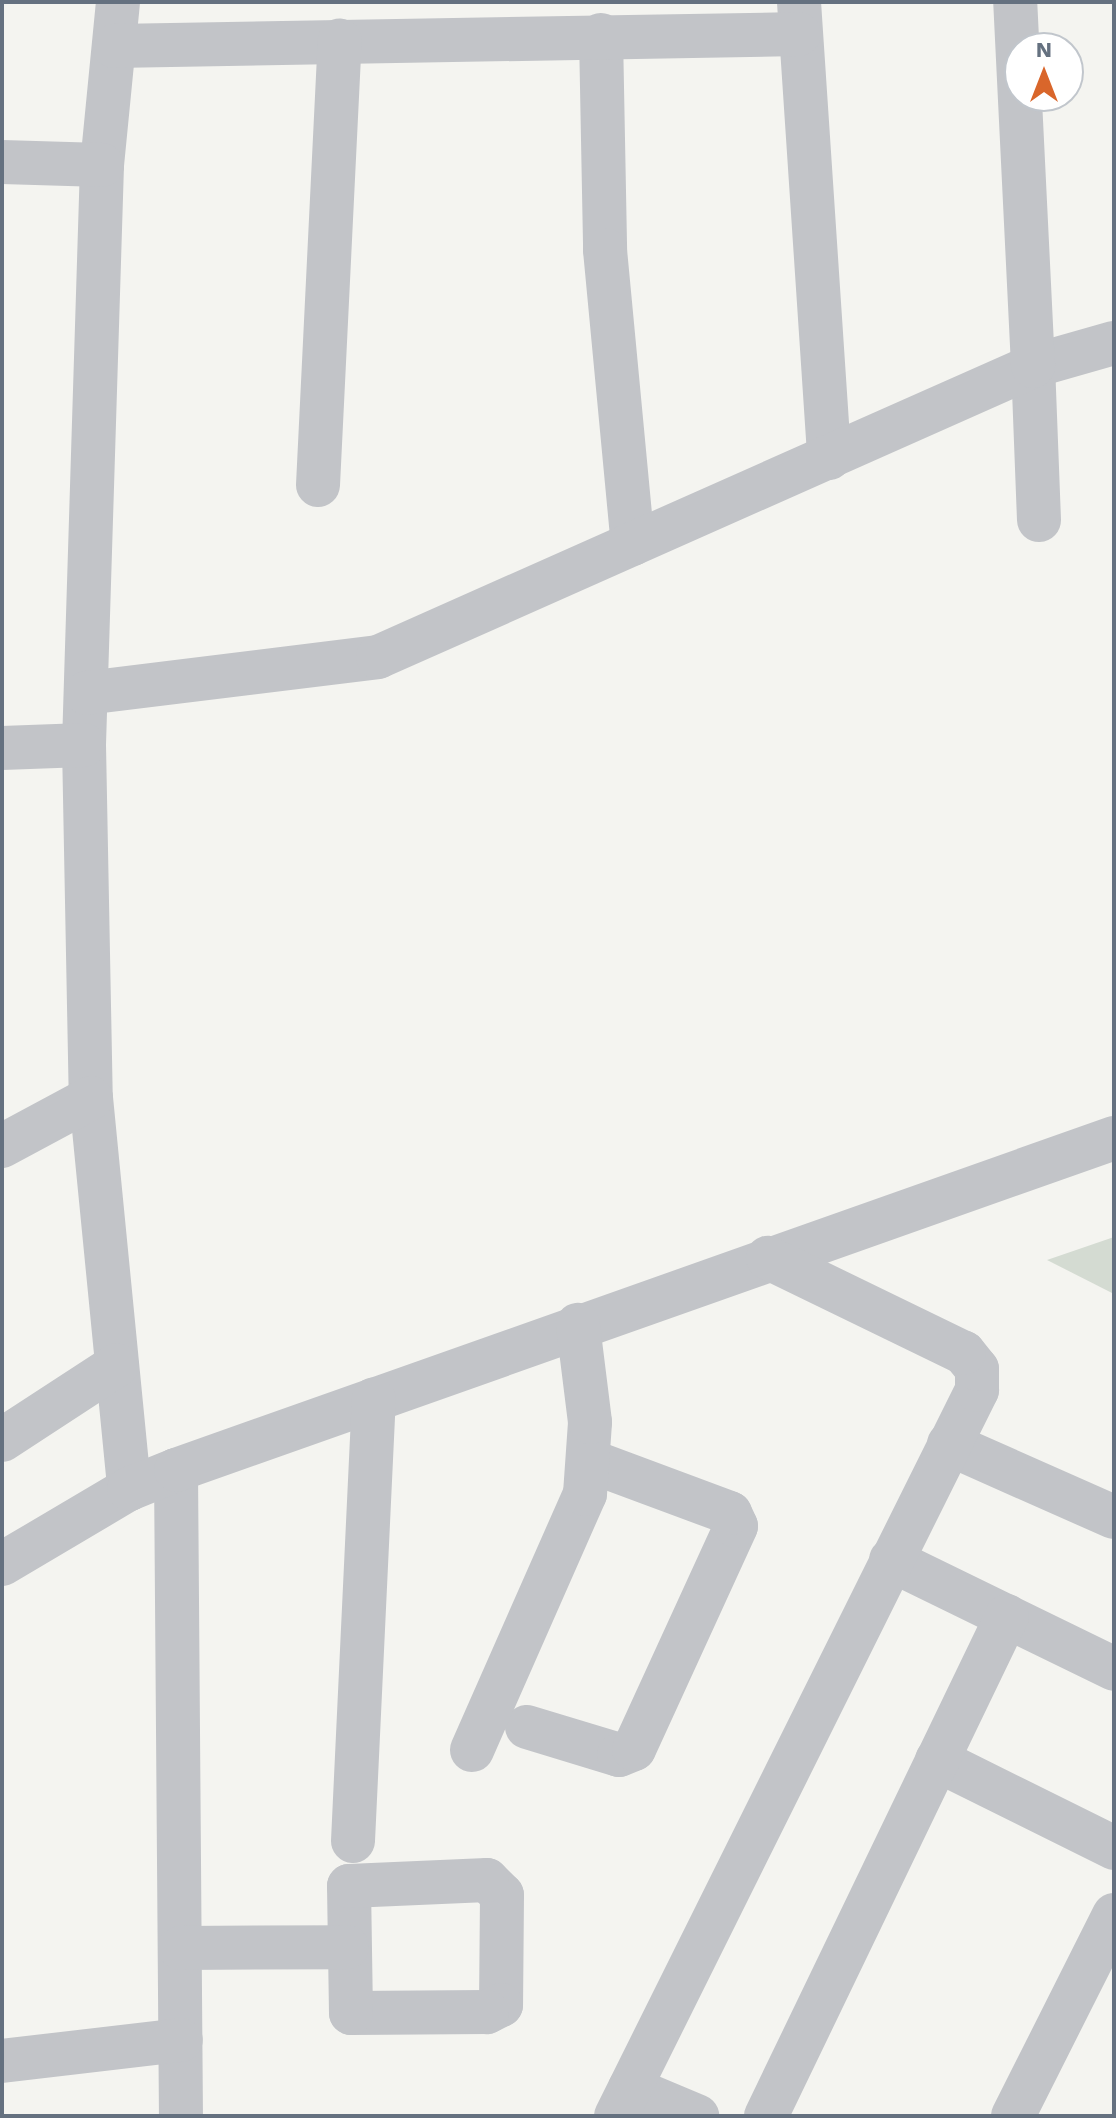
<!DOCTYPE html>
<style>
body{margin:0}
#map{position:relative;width:1116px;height:2118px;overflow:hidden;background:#f4f4f0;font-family:"Work Sans",sans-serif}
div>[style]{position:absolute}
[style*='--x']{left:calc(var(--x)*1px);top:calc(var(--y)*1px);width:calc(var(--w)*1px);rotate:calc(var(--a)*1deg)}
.green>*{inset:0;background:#d4dbd2}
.minor>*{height:44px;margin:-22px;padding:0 22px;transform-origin:22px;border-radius:22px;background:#c2c4c8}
span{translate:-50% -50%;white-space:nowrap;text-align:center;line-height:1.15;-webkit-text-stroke:8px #fff;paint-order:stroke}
.frame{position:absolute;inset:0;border:4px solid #657180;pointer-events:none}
.north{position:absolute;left:1004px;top:32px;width:80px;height:80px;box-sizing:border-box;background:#fff;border:2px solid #c1c6cc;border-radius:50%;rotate:0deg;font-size:22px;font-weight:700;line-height:32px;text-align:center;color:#657180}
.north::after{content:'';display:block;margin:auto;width:28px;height:36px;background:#d9662b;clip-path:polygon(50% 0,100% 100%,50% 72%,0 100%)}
</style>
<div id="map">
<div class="green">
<i style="clip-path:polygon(1114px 1237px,1114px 1294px,1047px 1260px)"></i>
</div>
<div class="minor">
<i style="--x:118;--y:2;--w:164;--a:95.6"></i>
<i style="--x:102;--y:165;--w:580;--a:91.78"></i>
<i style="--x:84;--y:745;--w:353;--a:88.9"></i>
<i style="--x:91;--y:1098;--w:393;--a:84.4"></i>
<i style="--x:799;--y:2;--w:457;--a:86.2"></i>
<i style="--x:601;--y:35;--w:215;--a:88.9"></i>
<i style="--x:605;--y:250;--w:295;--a:84.6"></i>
<i style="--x:114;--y:46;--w:685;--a:-1"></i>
<i style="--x:2;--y:162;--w:100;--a:1.7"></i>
<i style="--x:318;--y:485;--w:445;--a:-87.2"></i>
<i style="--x:1039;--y:520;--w:154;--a:-92.2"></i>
<i style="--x:1033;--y:366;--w:84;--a:-15.9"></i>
<i style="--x:86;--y:693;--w:294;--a:-7"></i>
<i style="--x:378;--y:657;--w:717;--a:-23.95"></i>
<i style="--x:1033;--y:366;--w:364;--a:-92.8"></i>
<i style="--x:2;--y:748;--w:82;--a:-2.1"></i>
<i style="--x:2;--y:1146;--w:101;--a:-28.3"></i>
<i style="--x:2;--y:1440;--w:137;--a:-33.1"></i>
<i style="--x:949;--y:1444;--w:180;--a:23.9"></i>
<i style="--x:176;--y:1470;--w:646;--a:89.56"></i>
<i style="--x:891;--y:1560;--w:248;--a:26"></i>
<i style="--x:2;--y:1564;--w:147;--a:-30.6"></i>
<i style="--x:129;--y:1489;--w:51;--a:-22"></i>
<i style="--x:176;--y:1470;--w:995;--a:-19.49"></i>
<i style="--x:527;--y:1727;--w:96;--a:16.9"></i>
<i style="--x:619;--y:1755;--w:16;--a:-22"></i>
<i style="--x:634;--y:1749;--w:245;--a:-65.4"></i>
<i style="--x:736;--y:1526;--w:14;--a:-115"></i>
<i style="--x:730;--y:1513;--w:149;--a:-159.6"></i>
<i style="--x:472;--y:1750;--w:280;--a:-66.2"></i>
<i style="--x:585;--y:1494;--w:72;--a:-86"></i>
<i style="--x:590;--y:1422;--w:98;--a:-97.1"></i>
<i style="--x:937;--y:1760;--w:198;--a:26.4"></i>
<i style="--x:353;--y:1841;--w:442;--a:-87.3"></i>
<i style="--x:487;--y:1880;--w:21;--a:45"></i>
<i style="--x:502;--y:1895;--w:110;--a:90.5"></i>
<i style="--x:501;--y:2005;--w:16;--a:153"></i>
<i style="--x:487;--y:2012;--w:136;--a:179.6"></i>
<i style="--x:351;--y:2013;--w:127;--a:-90.9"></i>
<i style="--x:349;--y:1886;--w:138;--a:-2.5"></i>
<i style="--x:180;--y:1948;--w:167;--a:-0.3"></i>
<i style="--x:2;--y:2061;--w:180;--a:-6.7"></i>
<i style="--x:630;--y:2088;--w:73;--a:22.7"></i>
<i style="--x:616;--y:2116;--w:811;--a:-63.56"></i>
<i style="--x:977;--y:1390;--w:21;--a:-90"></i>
<i style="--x:977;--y:1369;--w:21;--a:-129"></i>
<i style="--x:964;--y:1353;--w:218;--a:-154.1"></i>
<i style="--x:766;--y:2116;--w:555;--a:-64.27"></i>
<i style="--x:1013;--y:2116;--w:225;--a:-63.3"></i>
</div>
<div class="frame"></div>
<div class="north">N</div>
</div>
